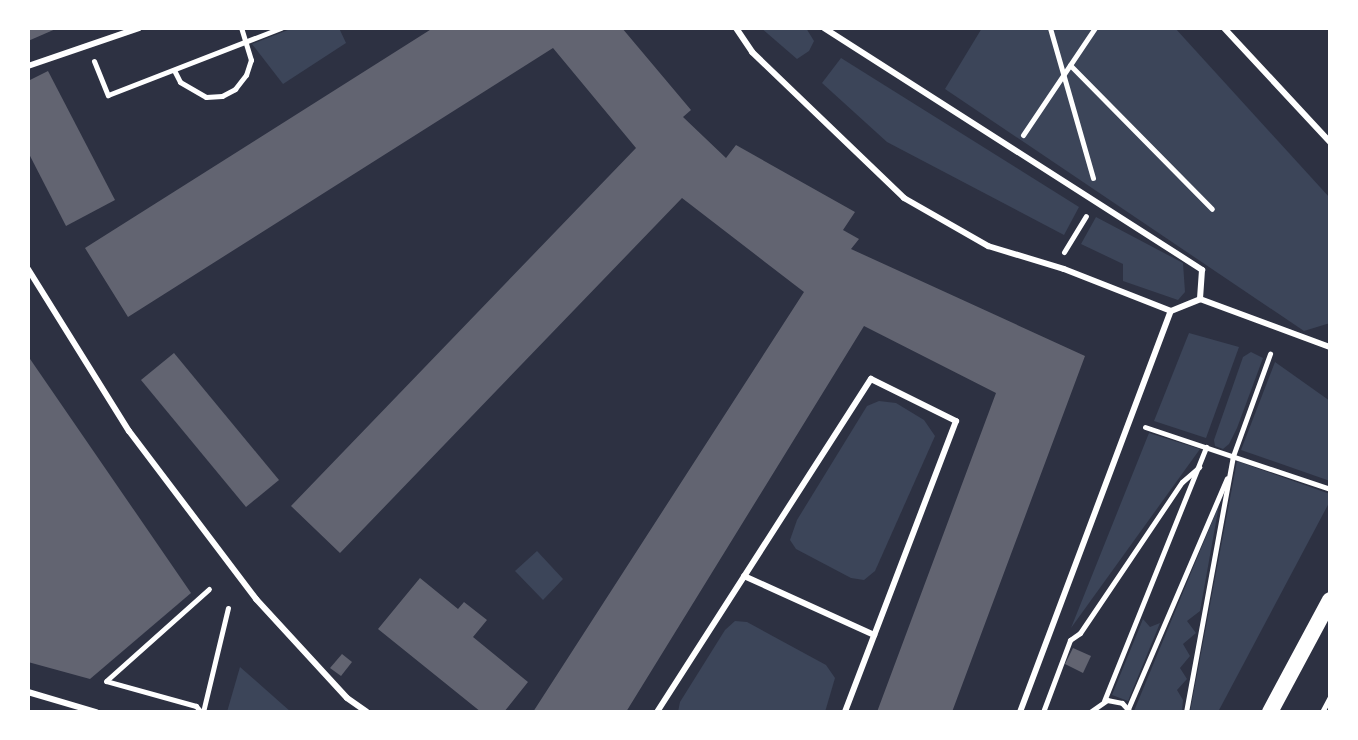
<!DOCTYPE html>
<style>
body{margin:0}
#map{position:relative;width:1358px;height:740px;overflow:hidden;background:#2d3142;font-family:Barlow,sans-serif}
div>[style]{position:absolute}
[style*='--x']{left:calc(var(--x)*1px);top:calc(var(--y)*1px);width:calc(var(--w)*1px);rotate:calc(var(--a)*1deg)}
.green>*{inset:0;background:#3c4559}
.building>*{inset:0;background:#626471}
.path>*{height:5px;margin:-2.5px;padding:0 2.5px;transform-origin:2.5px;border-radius:2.5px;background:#fff}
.service>*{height:6px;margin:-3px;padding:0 3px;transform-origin:3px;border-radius:3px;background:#fff}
.secondary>*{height:16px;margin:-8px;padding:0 8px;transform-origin:8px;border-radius:8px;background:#fff}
span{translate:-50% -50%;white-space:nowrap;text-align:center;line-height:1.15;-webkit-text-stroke:7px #fff;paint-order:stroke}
.frame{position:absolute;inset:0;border:30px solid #fff;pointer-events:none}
</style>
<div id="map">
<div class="green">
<i style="clip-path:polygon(293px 28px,339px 28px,346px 43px,283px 84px,252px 44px)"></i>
<i style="clip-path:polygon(761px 28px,806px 28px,814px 41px,809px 51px,797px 59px)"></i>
<i style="clip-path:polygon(982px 28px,1175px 28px,1330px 198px,1330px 323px,1304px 331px,945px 89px)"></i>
<i style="clip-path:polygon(841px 58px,1079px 207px,1064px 235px,887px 142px,822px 83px)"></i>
<i style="clip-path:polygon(1096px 217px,1183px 263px,1185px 292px,1178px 300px,1123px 281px,1123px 264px,1081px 244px)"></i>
<i style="clip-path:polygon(1189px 333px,1239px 347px,1206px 438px,1154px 421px)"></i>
<i style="clip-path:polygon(1251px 352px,1263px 358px,1237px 428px,1229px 444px,1223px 449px,1215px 446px,1214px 440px,1243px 357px)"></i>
<i style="clip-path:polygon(1275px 362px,1330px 401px,1330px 481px,1241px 450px)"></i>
<i style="clip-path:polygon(879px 401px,896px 403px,924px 420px,935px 436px,875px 571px,864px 580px,851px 578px,796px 549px,790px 540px,797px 520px,867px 406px)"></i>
<i style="clip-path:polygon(1149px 433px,1200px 449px,1071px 628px)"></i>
<i style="clip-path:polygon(1237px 461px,1330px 494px,1330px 501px,1218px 712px,1190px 712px)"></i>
<i style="clip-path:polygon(1219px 505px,1200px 611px,1187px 621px,1196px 633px,1183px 644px,1190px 656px,1180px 668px,1187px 679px,1177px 690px,1183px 700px,1182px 712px,1134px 711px)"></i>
<i style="clip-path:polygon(537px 551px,563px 579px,543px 600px,515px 571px)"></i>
<i style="clip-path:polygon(1143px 619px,1150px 627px,1160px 623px,1128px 701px,1112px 695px)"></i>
<i style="clip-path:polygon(735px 621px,747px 622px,826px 665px,835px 678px,825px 712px,678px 712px,680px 702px,725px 630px)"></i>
<i style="clip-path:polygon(240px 667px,291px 712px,227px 712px)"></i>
</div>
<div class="building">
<i style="clip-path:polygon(28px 28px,58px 28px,28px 41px)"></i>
<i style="clip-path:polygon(433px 28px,622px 28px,691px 110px,683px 117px,726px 158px,736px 145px,855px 212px,843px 230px,859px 239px,851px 249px,1085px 356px,952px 712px,877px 712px,996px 393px,864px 326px,626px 712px,533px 712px,804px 292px,682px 198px,340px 553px,291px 506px,636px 148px,553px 48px,128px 317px,85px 248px)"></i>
<i style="clip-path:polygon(48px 71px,115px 200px,66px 226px,28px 152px,28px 81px)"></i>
<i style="clip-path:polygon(174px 353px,279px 480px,246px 507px,141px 380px)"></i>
<i style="clip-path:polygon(28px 356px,191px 593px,90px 679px,28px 662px)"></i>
<i style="clip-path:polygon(420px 578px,458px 609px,464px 602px,487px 620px,473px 637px,528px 682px,504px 712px,481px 712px,378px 629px)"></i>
<i style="clip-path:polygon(1073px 648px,1091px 656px,1083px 673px,1065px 664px)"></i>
<i style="clip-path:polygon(342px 654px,352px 662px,341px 676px,330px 668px)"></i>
</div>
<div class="path">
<i style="--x:1050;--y:28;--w:156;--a:74"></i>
<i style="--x:94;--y:61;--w:37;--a:68"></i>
<i style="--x:108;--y:95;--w:186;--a:-21.2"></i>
<i style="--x:1070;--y:65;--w:202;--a:45.4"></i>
<i style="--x:174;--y:70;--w:13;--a:63"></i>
<i style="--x:180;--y:82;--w:30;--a:30"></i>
<i style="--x:206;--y:97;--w:16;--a:-4"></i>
<i style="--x:222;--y:96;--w:15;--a:-28"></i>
<i style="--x:235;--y:89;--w:18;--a:-52"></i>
<i style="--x:246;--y:75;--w:16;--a:-72"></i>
<i style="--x:251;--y:60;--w:34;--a:-107"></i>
<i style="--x:1023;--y:135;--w:129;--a:-56.1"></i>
<i style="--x:1064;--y:252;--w:42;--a:-58.6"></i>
<i style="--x:1145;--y:427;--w:195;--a:18.5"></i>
<i style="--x:1104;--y:701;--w:274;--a:-68.1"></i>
<i style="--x:1128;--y:709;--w:251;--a:-66.8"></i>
<i style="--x:201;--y:712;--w:8;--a:-130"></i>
<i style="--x:196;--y:706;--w:93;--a:-164.5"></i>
<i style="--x:106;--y:681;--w:138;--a:-41.8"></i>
<i style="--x:203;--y:712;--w:107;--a:-76.5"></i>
<i style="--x:1043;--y:712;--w:77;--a:-69.4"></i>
<i style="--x:1070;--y:640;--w:12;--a:-35"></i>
<i style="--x:1080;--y:633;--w:182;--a:-56"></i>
<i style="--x:1182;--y:482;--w:23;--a:-41"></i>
<i style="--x:1090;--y:712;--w:21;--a:-35"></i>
<i style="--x:1107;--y:700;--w:15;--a:11"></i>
<i style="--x:1122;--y:703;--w:12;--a:48"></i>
<i style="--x:1186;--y:712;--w:260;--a:-79.6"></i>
<i style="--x:1233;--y:456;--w:109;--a:-70.1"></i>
<i style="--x:1322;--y:712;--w:17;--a:-62"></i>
</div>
<div class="service">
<i style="--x:736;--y:28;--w:29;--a:56"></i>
<i style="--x:752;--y:52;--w:211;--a:43.8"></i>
<i style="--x:904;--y:198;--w:97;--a:29.7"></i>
<i style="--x:988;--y:246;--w:79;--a:16.8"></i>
<i style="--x:1064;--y:269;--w:115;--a:21.4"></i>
<i style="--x:1171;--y:311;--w:31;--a:-22"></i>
<i style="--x:1200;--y:299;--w:139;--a:20.3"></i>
<i style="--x:824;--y:28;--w:449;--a:32.6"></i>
<i style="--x:1202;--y:270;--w:29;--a:94"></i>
<i style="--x:1224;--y:28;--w:156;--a:47.1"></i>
<i style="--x:28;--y:66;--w:117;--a:-18.9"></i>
<i style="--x:28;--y:269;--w:191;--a:58.1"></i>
<i style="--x:129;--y:431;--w:211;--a:52.9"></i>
<i style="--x:256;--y:599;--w:134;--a:47.4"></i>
<i style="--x:347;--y:698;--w:24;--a:35"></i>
<i style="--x:744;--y:576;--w:143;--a:24.4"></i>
<i style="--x:28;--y:692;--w:71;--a:16.4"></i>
<i style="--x:657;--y:712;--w:396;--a:-57.3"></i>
<i style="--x:871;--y:379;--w:95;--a:26.3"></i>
<i style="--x:956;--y:421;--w:311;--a:110.9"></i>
<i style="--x:1020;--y:712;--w:428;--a:-69.4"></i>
</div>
<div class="secondary">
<i style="--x:1270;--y:712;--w:127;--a:-61.8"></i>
</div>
<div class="frame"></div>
</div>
